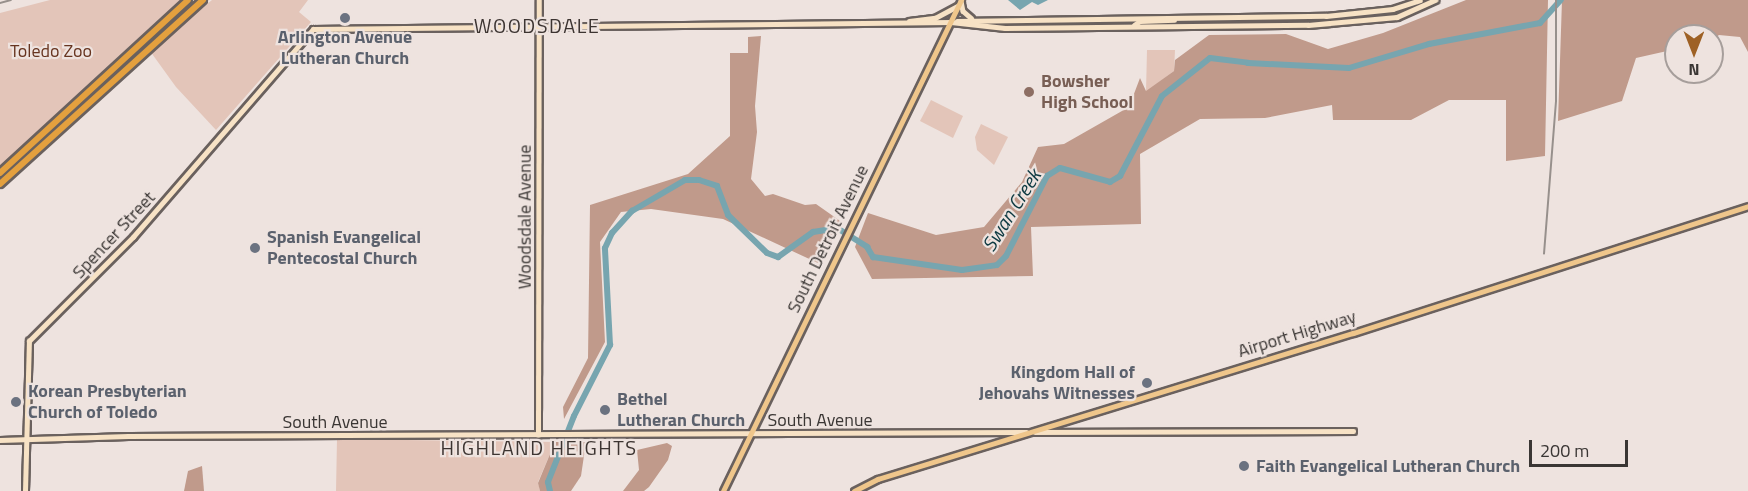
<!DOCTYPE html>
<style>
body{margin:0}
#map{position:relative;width:1748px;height:491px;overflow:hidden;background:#eee3df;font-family:"Titillium Web",sans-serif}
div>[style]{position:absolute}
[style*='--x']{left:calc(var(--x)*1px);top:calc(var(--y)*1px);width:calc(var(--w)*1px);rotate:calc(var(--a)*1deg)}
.green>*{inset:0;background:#e3c5b9}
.forest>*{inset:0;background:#c09a8b}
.water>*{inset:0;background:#77a5af}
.river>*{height:6px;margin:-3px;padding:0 3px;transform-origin:3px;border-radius:3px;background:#77a5af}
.roads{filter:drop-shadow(2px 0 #6a615e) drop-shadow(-2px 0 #6a615e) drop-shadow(0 2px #6a615e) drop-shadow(0 -2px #6a615e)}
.secondary>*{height:4.5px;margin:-2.25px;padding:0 2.25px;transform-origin:2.25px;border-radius:2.25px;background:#f7e2c5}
.primary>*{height:5px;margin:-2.5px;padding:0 2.5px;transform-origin:2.5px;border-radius:2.5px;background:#efc68b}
.highway>*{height:6px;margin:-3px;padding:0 3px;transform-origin:3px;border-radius:3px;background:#e4a03e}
.rail>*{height:1.5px;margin:-0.75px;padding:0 0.75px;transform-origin:0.75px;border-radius:0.75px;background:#97908c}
.dots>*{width:16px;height:16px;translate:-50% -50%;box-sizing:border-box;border:3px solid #eee3df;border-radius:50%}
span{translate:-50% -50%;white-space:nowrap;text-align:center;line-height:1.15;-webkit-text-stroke:4.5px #eee3df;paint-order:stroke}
.worship-label{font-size:18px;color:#5b616d;font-weight:700}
.left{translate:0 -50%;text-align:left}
.right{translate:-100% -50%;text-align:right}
.park-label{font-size:18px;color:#67341f}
.education-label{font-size:18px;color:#785e54;font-weight:700}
.street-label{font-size:18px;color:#3a3634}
.neighbourhood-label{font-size:20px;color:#3c3431;letter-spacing:1.5px}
.water-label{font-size:20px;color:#0e3a42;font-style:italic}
.north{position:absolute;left:1664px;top:24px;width:60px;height:60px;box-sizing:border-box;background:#eee3df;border:2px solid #a69e9b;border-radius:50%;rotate:180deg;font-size:16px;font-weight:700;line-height:24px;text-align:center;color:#3a3634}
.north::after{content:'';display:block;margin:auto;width:21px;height:27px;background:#9e6125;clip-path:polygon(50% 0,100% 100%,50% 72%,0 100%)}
.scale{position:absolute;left:1529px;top:440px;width:99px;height:27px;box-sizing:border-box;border:3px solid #3a3634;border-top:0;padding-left:8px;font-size:18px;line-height:21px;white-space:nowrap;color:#3a3634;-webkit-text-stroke:4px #eee3df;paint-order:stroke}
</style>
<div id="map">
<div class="green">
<i style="clip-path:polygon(50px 0,180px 0,0 166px,0 13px)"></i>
<i style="clip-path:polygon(212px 0,308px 0,299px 12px,311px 22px,216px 130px,176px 87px,150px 51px)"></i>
<i style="clip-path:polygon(1147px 50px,1175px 50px,1174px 71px,1146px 92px)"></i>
<i style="clip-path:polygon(931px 100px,963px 116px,953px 138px,920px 121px)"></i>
<i style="clip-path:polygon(981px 124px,1008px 137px,994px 165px,977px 150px,975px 137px)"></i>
<i style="clip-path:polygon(337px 439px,555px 442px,538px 482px,540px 491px,336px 491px)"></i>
</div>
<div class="forest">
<i style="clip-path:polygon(1466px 0,1548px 0,1545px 156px,1506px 161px,1506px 100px,1449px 100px,1411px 120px,1333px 120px,1332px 105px,1265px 118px,1200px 119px,1140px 154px,1141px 224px,1031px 227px,1033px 276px,872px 279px,855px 247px,868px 213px,936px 235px,984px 227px,1022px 182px,1038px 147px,1064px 144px,1129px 107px,1140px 78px,1146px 91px,1174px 71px,1175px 60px,1209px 35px,1286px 34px,1328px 49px,1383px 33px)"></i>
<i style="clip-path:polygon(1562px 0,1748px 0,1748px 52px,1740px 37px,1719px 35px,1712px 40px,1712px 36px,1676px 36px,1676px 49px,1636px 58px,1622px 101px,1558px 121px)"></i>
<i style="clip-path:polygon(761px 36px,755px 106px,757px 132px,751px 179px,765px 196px,773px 194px,805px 205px,816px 204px,843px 223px,818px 263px,723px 219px,651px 209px,621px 212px,600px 242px,605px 342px,564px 419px,563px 407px,588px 358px,590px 205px,688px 174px,730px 136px,730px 53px,748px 53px,748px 37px)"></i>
<i style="clip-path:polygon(555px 442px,586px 442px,581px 476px,571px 491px,540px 491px,538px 483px)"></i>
<i style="clip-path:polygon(667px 443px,672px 446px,668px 460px,649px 487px,644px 491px,623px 491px,639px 470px,637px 450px)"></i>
<i style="clip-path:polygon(202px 466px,204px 491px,184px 491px,188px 471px)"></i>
</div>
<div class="water">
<i style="clip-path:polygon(1008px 0,1048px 0,1038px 5px,1032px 2px,1020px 10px)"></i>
</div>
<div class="river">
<i style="--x:550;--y:491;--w:9;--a:-103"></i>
<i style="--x:548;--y:482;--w:71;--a:-68.5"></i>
<i style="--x:574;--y:416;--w:80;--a:-63.1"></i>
<i style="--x:610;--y:345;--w:97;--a:-93"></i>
<i style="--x:605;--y:248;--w:17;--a:-65"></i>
<i style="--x:612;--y:233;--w:30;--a:-48"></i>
<i style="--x:632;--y:211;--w:61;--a:-30.3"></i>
<i style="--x:685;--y:180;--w:14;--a:0"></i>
<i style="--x:699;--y:180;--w:19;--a:18"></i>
<i style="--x:717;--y:186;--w:31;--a:69"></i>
<i style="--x:728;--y:215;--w:54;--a:44.3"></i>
<i style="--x:767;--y:253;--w:12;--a:20"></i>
<i style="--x:778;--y:257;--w:43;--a:-35.5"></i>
<i style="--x:813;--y:232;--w:24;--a:-9"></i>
<i style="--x:837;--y:228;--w:36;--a:32"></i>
<i style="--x:867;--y:247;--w:12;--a:59"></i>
<i style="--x:873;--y:257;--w:90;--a:8.3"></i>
<i style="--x:962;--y:270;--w:35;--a:-8"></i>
<i style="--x:997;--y:265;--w:13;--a:-45"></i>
<i style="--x:1006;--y:256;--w:90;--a:-62.9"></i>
<i style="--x:1047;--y:176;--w:15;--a:-32"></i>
<i style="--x:1060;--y:168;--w:52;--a:15.6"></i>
<i style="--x:1110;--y:182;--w:12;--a:-31"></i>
<i style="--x:1120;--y:176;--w:90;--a:-62.3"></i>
<i style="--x:1162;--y:96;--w:61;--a:-38.4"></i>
<i style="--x:1210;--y:58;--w:38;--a:7"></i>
<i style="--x:1248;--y:63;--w:101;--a:2.8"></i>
<i style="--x:1349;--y:68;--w:84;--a:-16.7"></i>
<i style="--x:1429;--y:44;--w:113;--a:-10.7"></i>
<i style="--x:1540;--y:23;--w:31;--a:-48"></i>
</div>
<div class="roads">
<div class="secondary">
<i style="--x:961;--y:1;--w:10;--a:79"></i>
<i style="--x:963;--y:11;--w:11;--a:41"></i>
<i style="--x:909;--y:21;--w:26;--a:-7"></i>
<i style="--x:935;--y:18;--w:26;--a:-28"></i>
<i style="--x:957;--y:21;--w:369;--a:-0.8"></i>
<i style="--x:1326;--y:16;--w:67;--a:-6"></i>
<i style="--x:1393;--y:9;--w:28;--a:-18"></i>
<i style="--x:1134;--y:25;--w:7;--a:-34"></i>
<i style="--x:1140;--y:21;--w:34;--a:-2"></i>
<i style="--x:1035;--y:432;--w:318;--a:-0.2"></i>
<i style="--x:538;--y:435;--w:435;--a:-89.9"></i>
<i style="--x:0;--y:440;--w:128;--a:-1.8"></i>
<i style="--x:128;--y:436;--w:898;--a:-0.26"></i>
<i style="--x:25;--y:491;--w:150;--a:-88.5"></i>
<i style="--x:29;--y:341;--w:147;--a:-45"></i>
<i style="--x:133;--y:237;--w:275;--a:-49.1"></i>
<i style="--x:313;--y:29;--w:638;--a:-0.63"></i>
<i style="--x:951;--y:22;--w:54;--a:6.3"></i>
<i style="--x:1005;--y:28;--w:303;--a:-0.6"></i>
<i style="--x:1308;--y:25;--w:89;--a:-5.1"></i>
<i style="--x:1397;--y:17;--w:42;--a:-24.1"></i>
</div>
<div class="primary">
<i style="--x:723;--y:491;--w:546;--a:-64.14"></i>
<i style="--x:854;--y:491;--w:27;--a:-27"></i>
<i style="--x:878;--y:479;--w:497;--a:-17.1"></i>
<i style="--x:1353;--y:333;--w:415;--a:-17.8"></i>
</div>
<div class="highway">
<i style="--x:0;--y:173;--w:255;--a:-42.6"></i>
<i style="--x:0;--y:184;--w:274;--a:-42.2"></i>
</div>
</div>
<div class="rail">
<i style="--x:0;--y:3;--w:11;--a:-15"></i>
<i style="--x:1544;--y:254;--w:153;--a:-85.5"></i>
<i style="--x:1556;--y:101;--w:101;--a:-90"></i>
</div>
<div class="dots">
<i style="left:345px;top:18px;background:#6b7280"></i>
<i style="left:1029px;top:92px;background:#8d6e63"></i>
<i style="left:255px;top:248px;background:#6b7280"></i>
<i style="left:1147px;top:383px;background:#6b7280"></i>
<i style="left:16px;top:402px;background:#6b7280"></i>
<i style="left:605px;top:410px;background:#6b7280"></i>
<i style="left:1244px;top:466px;background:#6b7280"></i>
</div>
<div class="worship-label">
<span style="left:345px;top:48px">Arlington Avenue<br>Lutheran Church</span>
<span class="left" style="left:267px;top:248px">Spanish Evangelical<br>Pentecostal Church</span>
<span class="right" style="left:1135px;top:383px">Kingdom Hall of<br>Jehovahs Witnesses</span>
<span class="left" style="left:28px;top:402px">Korean Presbyterian<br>Church of Toledo</span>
<span class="left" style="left:617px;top:410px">Bethel<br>Lutheran Church</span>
<span class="left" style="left:1256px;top:466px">Faith Evangelical Lutheran Church</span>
</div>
<div class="park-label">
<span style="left:51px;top:51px">Toledo Zoo</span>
</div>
<div class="education-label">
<span class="left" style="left:1041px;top:92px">Bowsher<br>High School</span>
</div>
<div class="street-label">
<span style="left:525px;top:217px;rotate:-90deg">Woodsdale Avenue</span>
<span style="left:114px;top:235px;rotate:-47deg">Spencer Street</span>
<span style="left:828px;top:239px;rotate:-64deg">South Detroit Avenue</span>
<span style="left:1297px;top:334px;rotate:-17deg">Airport Highway</span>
<span style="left:820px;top:420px">South Avenue</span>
<span style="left:335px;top:422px">South Avenue</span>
</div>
<div class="neighbourhood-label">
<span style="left:537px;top:25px">WOODSDALE</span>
<span style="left:539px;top:447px">HIGHLAND HEIGHTS</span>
</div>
<div class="water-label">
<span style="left:1011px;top:210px;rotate:-58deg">Swan Creek</span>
</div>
<div class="north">N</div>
<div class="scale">200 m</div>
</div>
